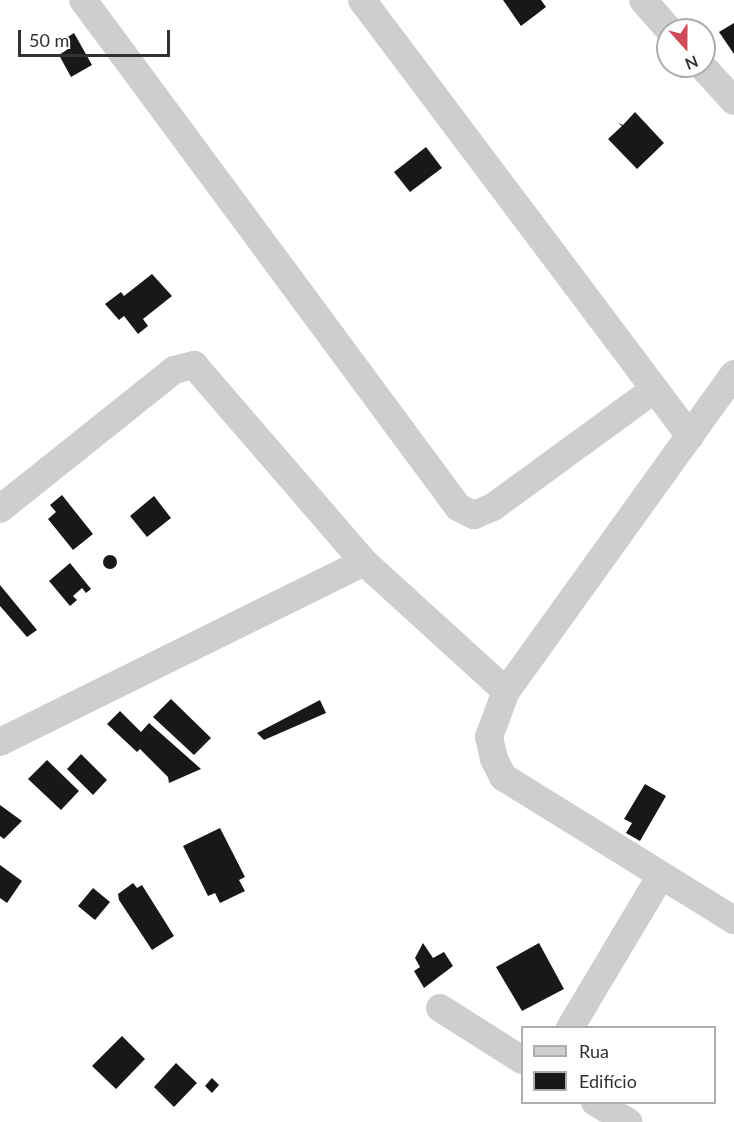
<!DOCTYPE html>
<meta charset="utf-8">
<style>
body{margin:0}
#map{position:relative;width:734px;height:1122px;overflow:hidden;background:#fff;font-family:Lato,sans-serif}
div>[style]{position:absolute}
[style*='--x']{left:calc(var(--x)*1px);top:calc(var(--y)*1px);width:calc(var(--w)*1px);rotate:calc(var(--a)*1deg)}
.building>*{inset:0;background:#181818}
.round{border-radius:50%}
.minor>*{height:28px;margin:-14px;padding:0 14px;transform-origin:14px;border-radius:14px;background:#cecece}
span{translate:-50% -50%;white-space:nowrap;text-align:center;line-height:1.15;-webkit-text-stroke:6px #fff;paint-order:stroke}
.legend{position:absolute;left:521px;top:1026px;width:195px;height:78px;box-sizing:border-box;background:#fff;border:2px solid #adadad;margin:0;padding:8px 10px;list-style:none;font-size:18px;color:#313131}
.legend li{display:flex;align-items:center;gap:12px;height:30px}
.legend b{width:30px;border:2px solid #adadad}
.north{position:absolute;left:656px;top:18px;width:60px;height:60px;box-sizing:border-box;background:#fff;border:2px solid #adadad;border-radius:50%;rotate:159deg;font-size:16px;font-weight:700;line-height:24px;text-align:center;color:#313131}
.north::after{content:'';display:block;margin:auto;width:21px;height:27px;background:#d04b59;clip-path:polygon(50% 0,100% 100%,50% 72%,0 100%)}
.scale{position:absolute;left:18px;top:30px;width:152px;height:27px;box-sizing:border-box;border:3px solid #313131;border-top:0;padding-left:8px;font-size:18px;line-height:21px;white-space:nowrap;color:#313131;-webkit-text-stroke:4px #fff;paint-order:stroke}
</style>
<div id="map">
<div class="building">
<i style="clip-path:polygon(503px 0,541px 0,546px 7px,521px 26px)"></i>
<i style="clip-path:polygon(734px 23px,734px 54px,719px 32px)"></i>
<i style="clip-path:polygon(74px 33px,92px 65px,71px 77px,59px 55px,68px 49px,63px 40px)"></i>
<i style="clip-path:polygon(635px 112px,664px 143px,637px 169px,608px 139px,622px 126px,618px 123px,623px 125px)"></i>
<i style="clip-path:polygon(426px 147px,442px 168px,410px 192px,394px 172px)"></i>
<i style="clip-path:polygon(152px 274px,172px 296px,143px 319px,148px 326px,138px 334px,124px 316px,119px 320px,105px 304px,121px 292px,124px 296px)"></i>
<i style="clip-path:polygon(62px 495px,93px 534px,73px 550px,48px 519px,56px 512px,50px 505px)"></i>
<i style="clip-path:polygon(154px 496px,171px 518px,147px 537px,130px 516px)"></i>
<i class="round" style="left:103px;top:555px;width:14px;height:14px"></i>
<i style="clip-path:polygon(70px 563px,91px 589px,86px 593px,82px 588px,73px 596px,77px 600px,70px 606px,49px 581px)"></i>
<i style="clip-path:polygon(0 585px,37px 630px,27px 637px,0 606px)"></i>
<i style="clip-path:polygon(171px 699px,211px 738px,194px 755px,153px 717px)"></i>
<i style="clip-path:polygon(320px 700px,326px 713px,264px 740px,257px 733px)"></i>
<i style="clip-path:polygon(120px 711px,141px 732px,149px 723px,201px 769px,169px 783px,168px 777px,140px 749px,137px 752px,107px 724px)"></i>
<i style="clip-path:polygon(81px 754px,107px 780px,93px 795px,67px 769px)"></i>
<i style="clip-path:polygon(47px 760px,79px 791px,61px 810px,28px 779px)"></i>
<i style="clip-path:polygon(645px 784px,666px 796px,640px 841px,626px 833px,632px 823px,624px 819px)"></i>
<i style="clip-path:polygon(0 805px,22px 821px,4px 839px,0 836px)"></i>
<i style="clip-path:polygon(220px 828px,245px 877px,239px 880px,245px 891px,220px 903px,215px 893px,208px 896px,183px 846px)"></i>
<i style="clip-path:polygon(0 865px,22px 881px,7px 903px,0 898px)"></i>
<i style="clip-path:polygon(133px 883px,137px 888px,142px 885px,174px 936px,152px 950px,119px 900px,118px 894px)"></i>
<i style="clip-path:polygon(93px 888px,110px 902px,95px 920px,78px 906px)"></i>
<i style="clip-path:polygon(423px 943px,433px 958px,444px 952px,453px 966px,424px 988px,414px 971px,420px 967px,415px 958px)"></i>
<i style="clip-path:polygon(539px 943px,564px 989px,522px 1011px,496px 967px)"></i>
<i style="clip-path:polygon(122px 1036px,145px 1059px,116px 1089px,92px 1066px)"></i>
<i style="clip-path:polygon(176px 1063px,197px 1083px,174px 1107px,154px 1087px)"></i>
<i style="clip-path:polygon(212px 1078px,219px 1085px,212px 1093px,205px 1086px)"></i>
</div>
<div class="minor">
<i style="--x:83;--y:0;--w:631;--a:53.51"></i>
<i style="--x:458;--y:507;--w:18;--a:27"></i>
<i style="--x:474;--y:515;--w:21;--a:-23"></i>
<i style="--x:493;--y:507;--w:200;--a:-36.1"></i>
<i style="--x:362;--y:0;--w:546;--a:53.05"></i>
<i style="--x:643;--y:0;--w:40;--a:49"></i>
<i style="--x:702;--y:66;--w:47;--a:47.6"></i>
<i style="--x:734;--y:374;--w:390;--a:125.7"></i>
<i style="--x:506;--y:691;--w:49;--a:110.3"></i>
<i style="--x:489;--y:737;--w:23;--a:77"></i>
<i style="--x:494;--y:759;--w:20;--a:63"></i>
<i style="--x:503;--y:777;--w:272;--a:31.8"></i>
<i style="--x:0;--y:509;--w:223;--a:-38.6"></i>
<i style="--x:174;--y:370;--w:21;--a:-14"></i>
<i style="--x:194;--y:365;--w:260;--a:49.2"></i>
<i style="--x:364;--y:562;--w:192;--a:42.3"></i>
<i style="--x:0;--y:742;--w:406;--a:-26.3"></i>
<i style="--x:440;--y:1008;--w:97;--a:32.4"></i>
<i style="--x:570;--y:1028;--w:176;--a:-59.2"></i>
<i style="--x:595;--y:1102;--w:39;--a:31"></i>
</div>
<ul class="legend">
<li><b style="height:8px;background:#cecece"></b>Rua</li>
<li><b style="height:16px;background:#181818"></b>Edifício</li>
</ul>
<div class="north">N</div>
<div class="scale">50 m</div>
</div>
